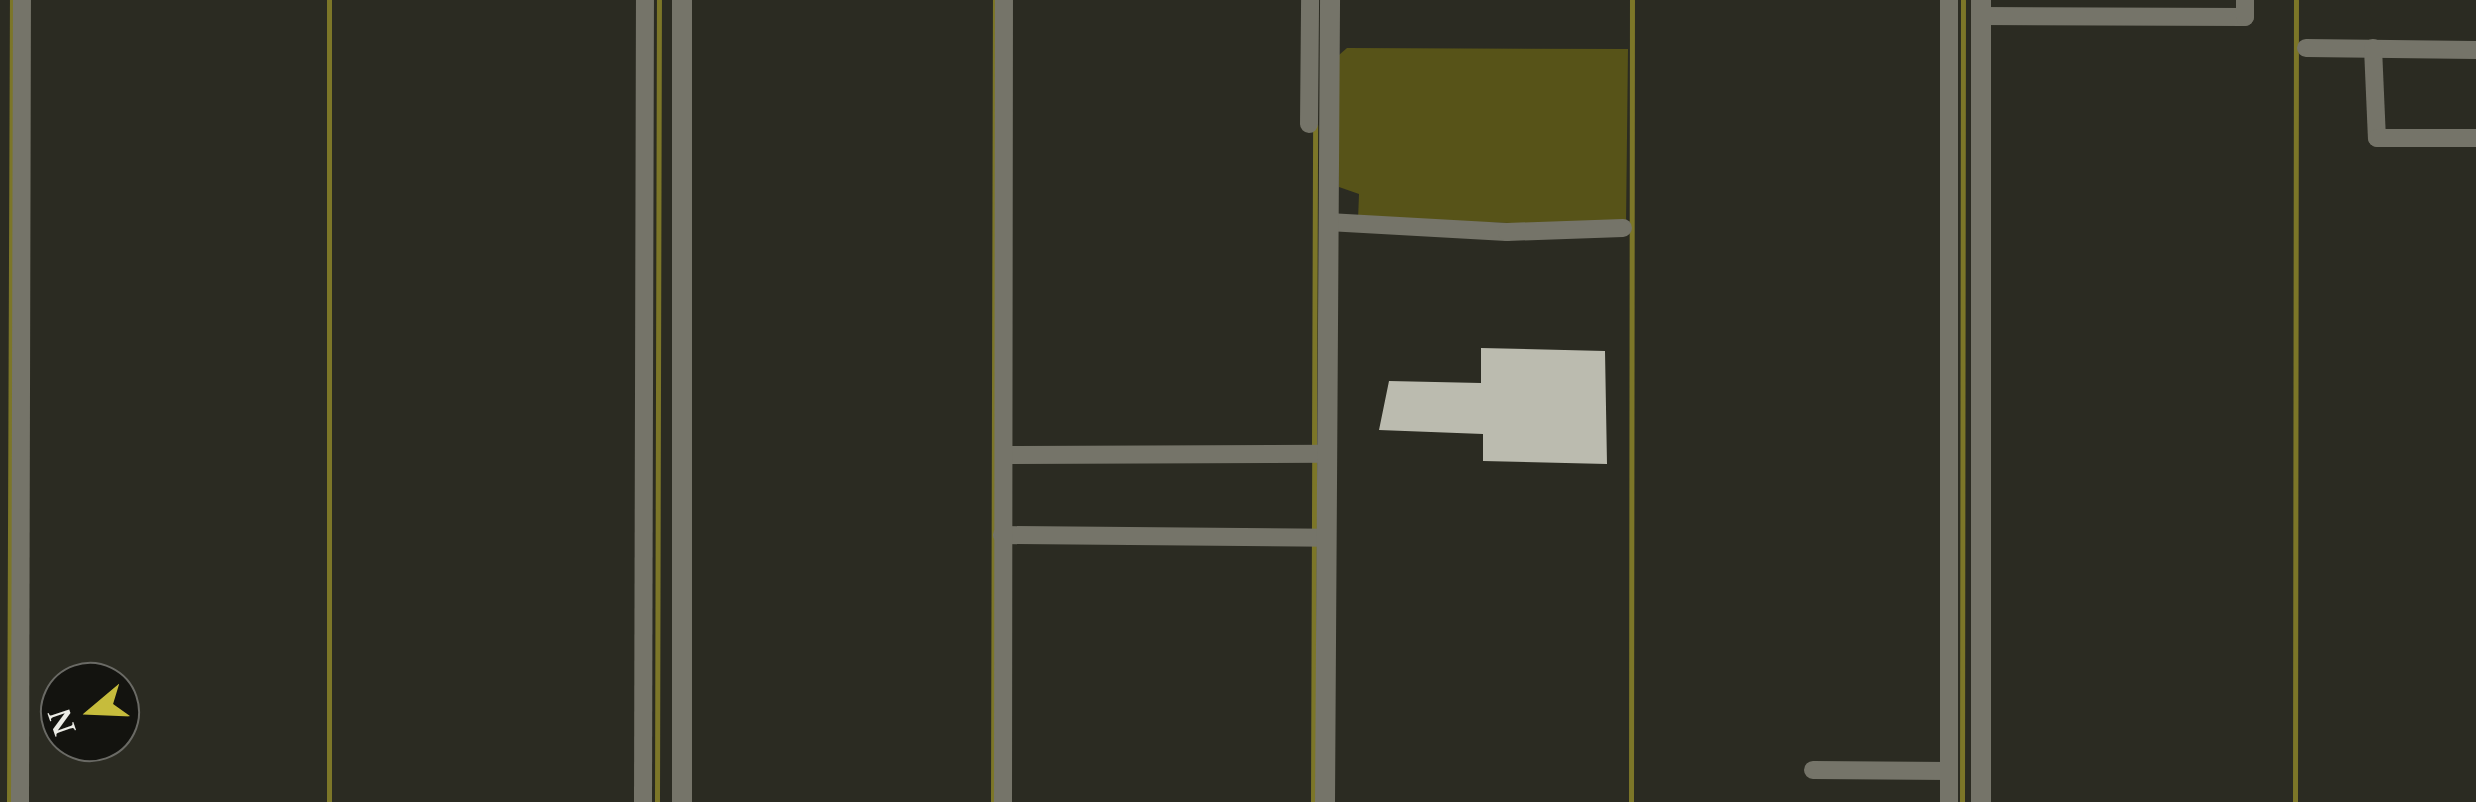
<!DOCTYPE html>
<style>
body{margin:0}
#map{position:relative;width:2476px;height:802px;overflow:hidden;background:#2b2b22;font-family:"Libre Baskerville",serif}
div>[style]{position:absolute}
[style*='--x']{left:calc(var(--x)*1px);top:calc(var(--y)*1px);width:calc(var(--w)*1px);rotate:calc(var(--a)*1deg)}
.green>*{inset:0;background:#575318}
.stream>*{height:5px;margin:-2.5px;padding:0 2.5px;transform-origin:2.5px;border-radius:2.5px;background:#7c7628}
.building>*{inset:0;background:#bbbbaf}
.minor>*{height:18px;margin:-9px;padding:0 9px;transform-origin:9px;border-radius:9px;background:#757469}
.tertiary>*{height:20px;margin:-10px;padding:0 10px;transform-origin:10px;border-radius:10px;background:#757469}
span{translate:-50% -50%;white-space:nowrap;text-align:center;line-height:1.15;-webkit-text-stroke:10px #13130f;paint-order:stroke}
.north{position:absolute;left:40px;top:662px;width:100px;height:100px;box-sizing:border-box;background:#13130f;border:2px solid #6a6a65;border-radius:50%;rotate:251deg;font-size:28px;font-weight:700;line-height:40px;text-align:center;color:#ecece6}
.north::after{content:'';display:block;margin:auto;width:35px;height:45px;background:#c6bc3c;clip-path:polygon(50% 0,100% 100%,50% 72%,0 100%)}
</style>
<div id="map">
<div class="green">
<i style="clip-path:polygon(1347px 48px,1628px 49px,1626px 225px,1358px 220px,1359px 194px,1339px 187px,1339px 55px)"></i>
</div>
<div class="stream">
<i style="--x:329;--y:0;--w:802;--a:90"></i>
<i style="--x:1314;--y:449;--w:324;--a:-89.8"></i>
<i style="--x:9;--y:802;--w:802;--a:-89.79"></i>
<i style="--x:657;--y:802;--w:802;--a:-89.86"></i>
<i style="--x:993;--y:802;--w:802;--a:-89.86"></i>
<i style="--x:1313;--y:802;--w:342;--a:-89.8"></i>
<i style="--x:1631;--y:802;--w:802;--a:-89.93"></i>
<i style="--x:1962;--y:802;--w:802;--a:-89.93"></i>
<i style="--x:2295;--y:802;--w:802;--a:-89.93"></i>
</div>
<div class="building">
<i style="clip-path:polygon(1481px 348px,1605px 351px,1607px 464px,1483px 461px,1483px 434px,1379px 430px,1389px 381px,1481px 383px)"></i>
</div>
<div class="minor">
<i style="--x:1981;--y:16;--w:264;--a:0.2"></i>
<i style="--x:2245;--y:17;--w:17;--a:-90"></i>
<i style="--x:2306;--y:48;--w:170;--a:0.7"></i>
<i style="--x:2373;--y:48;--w:90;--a:87.5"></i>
<i style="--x:2377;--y:138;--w:99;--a:0"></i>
<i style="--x:1309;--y:124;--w:124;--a:-89.5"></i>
<i style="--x:1328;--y:222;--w:179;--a:3.2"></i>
<i style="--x:1507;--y:232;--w:116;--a:-2"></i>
<i style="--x:1004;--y:455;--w:323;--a:-0.2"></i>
<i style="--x:1002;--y:535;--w:325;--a:0.5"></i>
<i style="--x:1813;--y:770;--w:136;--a:0.4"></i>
<i style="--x:20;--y:802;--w:802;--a:-89.86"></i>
<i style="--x:643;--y:802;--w:802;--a:-89.86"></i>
<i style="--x:1003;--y:802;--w:802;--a:-89.93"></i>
<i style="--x:1949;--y:802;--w:802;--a:-90"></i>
</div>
<div class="tertiary">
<i style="--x:682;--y:802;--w:802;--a:-90"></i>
<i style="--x:1325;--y:802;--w:802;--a:-89.64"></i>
<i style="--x:1981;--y:802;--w:802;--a:-90"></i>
</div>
<div class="north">N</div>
</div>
